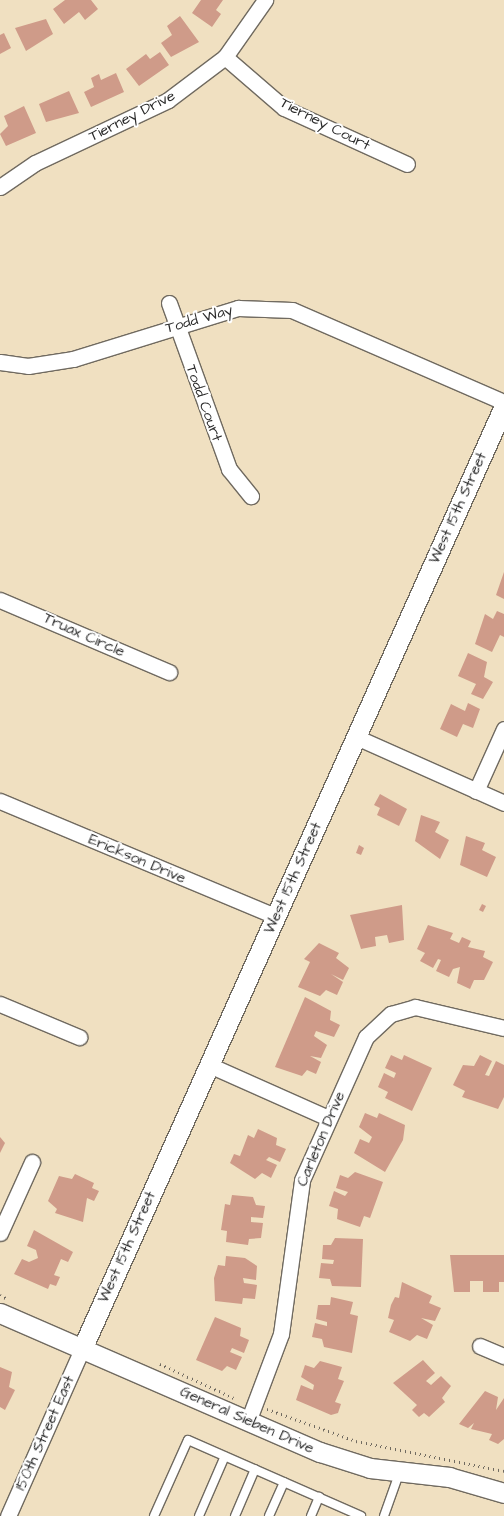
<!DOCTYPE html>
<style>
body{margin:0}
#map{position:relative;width:504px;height:1516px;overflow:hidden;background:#f0e0c1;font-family:"Architects Daughter",sans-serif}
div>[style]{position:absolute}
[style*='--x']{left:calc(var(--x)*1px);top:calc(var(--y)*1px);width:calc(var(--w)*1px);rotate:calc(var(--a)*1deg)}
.building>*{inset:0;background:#cf9b89}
.path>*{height:2.5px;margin-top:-1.25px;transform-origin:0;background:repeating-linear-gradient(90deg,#706a60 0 1px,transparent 0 5px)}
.roads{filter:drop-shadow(1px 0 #706a60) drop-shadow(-1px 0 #706a60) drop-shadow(0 1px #706a60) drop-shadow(0 -1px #706a60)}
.service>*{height:8px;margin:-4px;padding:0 4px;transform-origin:4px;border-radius:4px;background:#fff}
.minor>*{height:15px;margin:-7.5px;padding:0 7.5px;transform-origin:7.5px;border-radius:7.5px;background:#fff}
.tertiary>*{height:19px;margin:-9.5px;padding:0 9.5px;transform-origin:9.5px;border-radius:9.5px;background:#fff}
span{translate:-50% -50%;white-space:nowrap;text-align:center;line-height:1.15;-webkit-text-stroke:4px #fff;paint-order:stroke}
.street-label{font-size:15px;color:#2b2b2b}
</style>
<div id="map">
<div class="building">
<i style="clip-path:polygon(65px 0,91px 0,98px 9px,85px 20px,79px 12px,64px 24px,53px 9px)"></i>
<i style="clip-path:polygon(201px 0,223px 0,216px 10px,221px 14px,212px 27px,192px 13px)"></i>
<i style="clip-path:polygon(180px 16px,199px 42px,171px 57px,161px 43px,172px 35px,167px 26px)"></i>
<i style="clip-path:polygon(46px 19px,53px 34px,26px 51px,15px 28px)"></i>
<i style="clip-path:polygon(4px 33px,11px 48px,0 54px,0 35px)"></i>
<i style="clip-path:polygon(160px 52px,169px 65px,139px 86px,126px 69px,146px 54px,150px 59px)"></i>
<i style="clip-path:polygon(116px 73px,124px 92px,91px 107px,84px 92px,94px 87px,91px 78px,99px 74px,101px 80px)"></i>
<i style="clip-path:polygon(69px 91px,79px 113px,46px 122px,39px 104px)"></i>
<i style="clip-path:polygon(24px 106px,36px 133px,6px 146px,0 134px,8px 126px,4px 116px)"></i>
<i style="clip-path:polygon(504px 572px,504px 599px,496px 595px)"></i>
<i style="clip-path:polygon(497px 611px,504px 614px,504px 637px,500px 635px,492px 652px,475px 644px,485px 614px,493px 619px)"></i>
<i style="clip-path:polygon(468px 653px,487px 662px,484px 677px,493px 682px,483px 699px,471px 694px,476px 684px,458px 676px)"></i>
<i style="clip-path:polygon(468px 703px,480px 709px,473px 728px,463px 724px,457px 737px,440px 729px,451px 704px,465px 711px)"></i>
<i style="clip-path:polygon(380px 794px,407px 809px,399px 826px,377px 815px,380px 808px,374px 805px)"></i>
<i style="clip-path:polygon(421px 815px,440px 822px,435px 832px,449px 840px,440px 859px,415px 841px)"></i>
<i style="clip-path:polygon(466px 836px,485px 843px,482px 850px,496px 857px,487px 877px,460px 865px)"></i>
<i style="clip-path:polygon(359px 845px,364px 848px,361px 855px,356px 853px)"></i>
<i style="clip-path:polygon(482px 904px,486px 906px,483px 912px,479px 910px)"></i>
<i style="clip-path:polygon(402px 905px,404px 940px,389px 943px,387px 935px,375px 937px,376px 946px,361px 949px,350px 915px)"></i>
<i style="clip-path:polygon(428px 925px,453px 933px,450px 939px,459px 943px,462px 937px,471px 941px,468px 947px,485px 951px,483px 957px,493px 962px,484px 980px,474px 980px,470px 989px,457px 983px,460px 967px,453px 969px,449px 977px,436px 971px,441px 960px,438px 959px,433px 968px,420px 961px,425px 953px,417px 949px)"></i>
<i style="clip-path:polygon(319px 943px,339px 953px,336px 958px,349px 968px,343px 980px,331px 974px,343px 982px,337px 995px,326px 990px,320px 996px,298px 987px,310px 962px,304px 959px)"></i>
<i style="clip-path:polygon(305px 997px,331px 1011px,330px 1020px,340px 1025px,334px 1037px,316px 1031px,314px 1036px,327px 1045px,321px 1058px,310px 1056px,321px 1062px,316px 1074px,307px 1070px,302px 1076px,275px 1067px)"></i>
<i style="clip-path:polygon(391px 1055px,402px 1060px,404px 1055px,432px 1068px,412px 1111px,385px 1098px,388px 1092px,378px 1087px,384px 1073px,394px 1078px,396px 1073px,385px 1068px)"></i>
<i style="clip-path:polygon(480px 1055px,492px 1061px,485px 1075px,489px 1076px,496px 1061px,504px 1065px,504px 1097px,498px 1109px,462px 1097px,465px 1091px,453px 1085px,463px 1065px,474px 1066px)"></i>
<i style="clip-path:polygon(365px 1113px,377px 1118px,379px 1113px,405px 1125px,403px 1140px,385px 1172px,354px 1153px,360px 1139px,369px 1143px,372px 1137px,359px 1127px)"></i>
<i style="clip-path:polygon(258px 1129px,277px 1138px,276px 1145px,286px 1149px,280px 1162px,269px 1157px,266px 1160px,277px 1165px,271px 1178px,262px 1173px,255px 1179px,230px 1163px,234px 1154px,240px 1156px,248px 1135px,254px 1138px)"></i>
<i style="clip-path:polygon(0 1137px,5px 1143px,0 1153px)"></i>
<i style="clip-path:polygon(355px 1172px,383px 1182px,370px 1218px,364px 1216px,360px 1227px,337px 1219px,338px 1209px,329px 1206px,334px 1191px,345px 1196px,348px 1192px,336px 1188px,340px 1175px,348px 1178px)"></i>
<i style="clip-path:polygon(75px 1174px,94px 1183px,92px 1188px,99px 1191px,94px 1201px,87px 1198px,83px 1222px,55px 1213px,57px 1209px,48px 1201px,59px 1176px,72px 1179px)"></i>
<i style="clip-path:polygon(232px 1195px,253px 1197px,256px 1205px,265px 1206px,263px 1218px,251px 1217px,251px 1222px,263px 1223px,261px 1238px,249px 1239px,248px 1245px,226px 1242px,227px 1231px,221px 1230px,225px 1204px,230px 1205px)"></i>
<i style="clip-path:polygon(34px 1230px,73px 1252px,68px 1262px,61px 1259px,54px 1275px,60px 1277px,56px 1286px,50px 1284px,48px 1289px,14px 1274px,22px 1259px,29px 1262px,38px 1258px,36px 1250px,27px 1246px)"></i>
<i style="clip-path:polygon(335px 1238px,363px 1239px,361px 1287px,332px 1286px,330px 1279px,319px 1278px,321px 1263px,333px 1264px,334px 1260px,322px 1259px,323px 1245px,331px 1245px)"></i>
<i style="clip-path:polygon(450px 1255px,504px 1255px,504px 1282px,499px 1282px,499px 1292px,483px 1292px,483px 1281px,470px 1281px,470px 1292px,454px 1292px)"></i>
<i style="clip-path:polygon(226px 1256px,245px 1258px,257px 1266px,256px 1280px,243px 1278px,244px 1283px,257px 1285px,255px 1299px,243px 1298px,242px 1304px,215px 1301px,214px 1278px,218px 1265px,225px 1266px)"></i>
<i style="clip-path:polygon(402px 1282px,432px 1296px,429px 1303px,441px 1308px,435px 1321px,421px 1318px,433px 1325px,427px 1339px,417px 1335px,410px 1341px,389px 1332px,394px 1320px,388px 1318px,391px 1305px,395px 1297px,399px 1298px)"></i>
<i style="clip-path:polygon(331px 1297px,353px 1302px,350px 1314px,358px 1316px,352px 1353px,324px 1347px,322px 1339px,312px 1337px,315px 1323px,327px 1326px,327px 1322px,316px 1319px,318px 1305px,330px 1305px)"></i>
<i style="clip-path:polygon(215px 1317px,241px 1328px,240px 1336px,249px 1340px,244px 1353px,232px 1348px,230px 1352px,242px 1357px,236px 1370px,227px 1366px,222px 1371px,196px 1360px)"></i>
<i style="clip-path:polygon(423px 1360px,435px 1373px,426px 1381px,431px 1385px,441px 1376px,451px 1386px,442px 1398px,445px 1402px,429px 1417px,424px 1413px,419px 1417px,412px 1410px,417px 1405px,393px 1383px)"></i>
<i style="clip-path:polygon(320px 1361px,342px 1367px,338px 1379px,344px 1381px,335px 1402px,341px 1404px,338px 1413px,331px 1415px,296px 1400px,301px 1385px,313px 1390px,314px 1385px,301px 1377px,305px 1365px,314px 1368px)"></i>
<i style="clip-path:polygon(0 1367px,12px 1372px,9px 1387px,15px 1390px,5px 1410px,0 1407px)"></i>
<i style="clip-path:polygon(485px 1391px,498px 1397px,496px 1410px,504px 1398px,504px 1439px,498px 1444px,489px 1440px,492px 1434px,471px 1429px,474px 1423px,468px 1428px,459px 1424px)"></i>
</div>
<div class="path">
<i style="--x:0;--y:1295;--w:7;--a:27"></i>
<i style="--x:160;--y:1364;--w:81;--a:24.7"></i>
<i style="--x:267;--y:1409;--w:95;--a:19.8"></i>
<i style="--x:356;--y:1441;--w:151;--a:11.5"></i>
</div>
<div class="roads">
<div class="service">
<i style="--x:154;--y:1516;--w:83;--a:-65.9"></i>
<i style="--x:188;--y:1440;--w:189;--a:23.7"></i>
<i style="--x:199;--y:1516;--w:65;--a:-66.6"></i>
<i style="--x:235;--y:1516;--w:51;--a:-66.9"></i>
<i style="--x:269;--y:1516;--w:37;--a:-66"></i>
<i style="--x:311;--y:1516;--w:21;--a:-67"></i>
<i style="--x:384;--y:1516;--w:48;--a:-70.4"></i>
</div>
<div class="minor">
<i style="--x:225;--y:57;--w:78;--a:40.8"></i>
<i style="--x:284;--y:108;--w:135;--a:24.5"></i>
<i style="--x:0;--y:187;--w:42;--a:-34.4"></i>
<i style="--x:35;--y:163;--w:147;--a:-25.3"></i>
<i style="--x:168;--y:100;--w:71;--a:-37"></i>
<i style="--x:225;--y:57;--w:70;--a:-54.9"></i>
<i style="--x:169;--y:303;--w:177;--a:70.1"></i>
<i style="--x:229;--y:469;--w:35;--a:51"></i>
<i style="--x:0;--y:362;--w:28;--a:8"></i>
<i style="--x:28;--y:366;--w:46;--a:-8.8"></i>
<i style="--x:73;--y:359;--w:173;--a:-17.2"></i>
<i style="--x:238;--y:308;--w:54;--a:2.1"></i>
<i style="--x:292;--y:310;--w:231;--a:23.5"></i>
<i style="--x:0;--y:600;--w:184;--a:23.1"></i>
<i style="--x:356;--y:737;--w:162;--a:24"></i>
<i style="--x:476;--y:791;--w:68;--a:-65.7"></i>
<i style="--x:0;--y:801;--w:298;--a:22.7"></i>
<i style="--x:0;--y:1004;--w:86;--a:22.7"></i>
<i style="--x:209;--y:1065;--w:130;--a:24"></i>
<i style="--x:0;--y:1233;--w:78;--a:-65.7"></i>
<i style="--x:480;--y:1346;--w:26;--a:23"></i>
<i style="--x:249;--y:1419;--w:91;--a:-69.4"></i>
<i style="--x:281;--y:1334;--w:155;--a:-82.2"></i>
<i style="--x:302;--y:1180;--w:157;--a:-65.9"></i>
<i style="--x:366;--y:1037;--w:34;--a:-43"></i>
<i style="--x:391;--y:1014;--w:25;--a:-16"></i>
<i style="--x:415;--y:1007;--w:91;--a:13.3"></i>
<i style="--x:8;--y:1516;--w:183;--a:-66.1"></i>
</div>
<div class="tertiary">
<i style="--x:0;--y:1313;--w:349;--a:23.5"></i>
<i style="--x:320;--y:1452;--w:52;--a:17.7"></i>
<i style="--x:370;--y:1468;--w:80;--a:6.5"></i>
<i style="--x:449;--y:1477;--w:57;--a:16.2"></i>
<i style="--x:82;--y:1349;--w:1033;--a:-65.89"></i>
</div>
</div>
<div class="street-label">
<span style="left:132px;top:116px;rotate:-27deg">Tierney Drive</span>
<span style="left:325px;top:124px;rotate:27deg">Tierney Court</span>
<span style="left:199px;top:319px;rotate:-16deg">Todd Way</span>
<span style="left:204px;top:403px;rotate:70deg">Todd Court</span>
<span style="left:458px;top:508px;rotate:-66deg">West 15th Street</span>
<span style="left:84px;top:635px;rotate:24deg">Truax Circle</span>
<span style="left:137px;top:859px;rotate:23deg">Erickson Drive</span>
<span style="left:293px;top:878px;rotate:-66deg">West 15th Street</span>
<span style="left:321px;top:1139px;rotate:-67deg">Carleton Drive</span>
<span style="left:127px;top:1247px;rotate:-66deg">West 15th Street</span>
<span style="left:247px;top:1420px;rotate:24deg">General Sieben Drive</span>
<span style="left:45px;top:1433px;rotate:-66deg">150th Street East</span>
</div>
</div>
